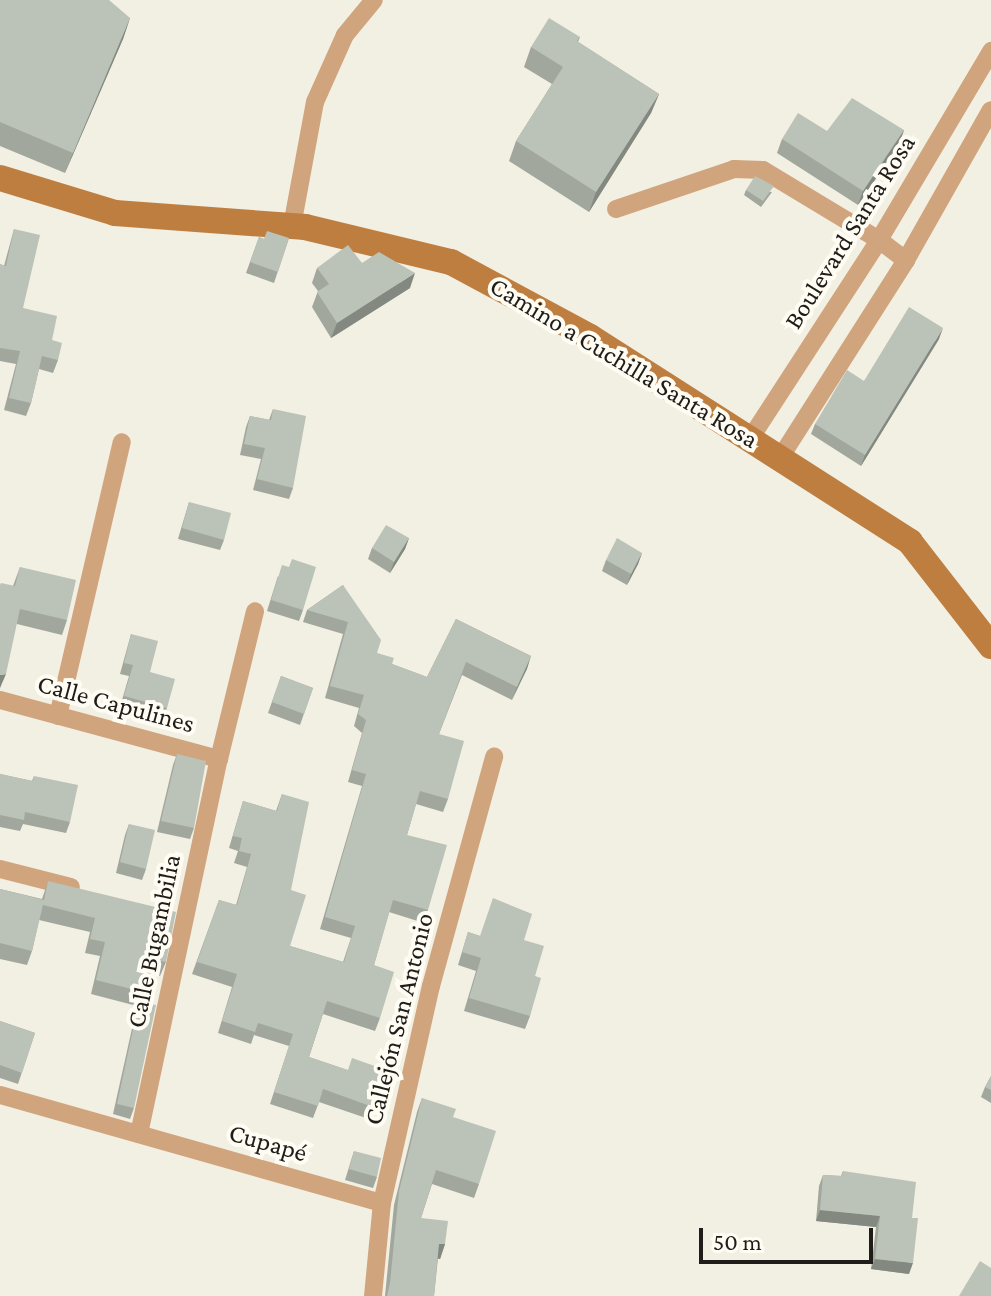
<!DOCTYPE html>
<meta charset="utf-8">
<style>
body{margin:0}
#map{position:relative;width:991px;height:1296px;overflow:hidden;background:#f2efe3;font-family:"Crimson Pro",serif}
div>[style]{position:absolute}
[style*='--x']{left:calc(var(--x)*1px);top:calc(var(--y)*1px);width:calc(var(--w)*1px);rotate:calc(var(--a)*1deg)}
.street>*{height:18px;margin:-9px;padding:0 9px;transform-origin:9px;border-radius:9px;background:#d0a47d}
.secondary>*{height:26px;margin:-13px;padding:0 13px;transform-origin:13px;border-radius:13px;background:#be7e40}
.wall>*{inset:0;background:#a1a79d}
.shaded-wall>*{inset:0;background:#838880}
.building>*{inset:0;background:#bbc2b7}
span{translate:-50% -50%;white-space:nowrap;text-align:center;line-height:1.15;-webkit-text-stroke:8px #fffdf3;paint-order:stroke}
.street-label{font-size:26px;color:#1e1d19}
.scale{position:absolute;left:699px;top:1228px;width:174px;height:36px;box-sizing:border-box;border:4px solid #1e1d19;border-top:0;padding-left:10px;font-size:24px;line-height:28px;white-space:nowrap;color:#1e1d19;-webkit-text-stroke:6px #fffdf3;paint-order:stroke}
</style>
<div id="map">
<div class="street">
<i style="--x:616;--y:209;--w:125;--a:-18.7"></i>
<i style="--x:734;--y:169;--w:29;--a:2"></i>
<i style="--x:763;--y:170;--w:135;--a:31.1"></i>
<i style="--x:879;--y:240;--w:34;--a:37"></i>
<i style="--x:292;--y:226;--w:126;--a:-79.5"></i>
<i style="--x:315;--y:102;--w:73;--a:-65.9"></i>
<i style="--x:345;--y:35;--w:45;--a:-50.4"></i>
<i style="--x:750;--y:439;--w:237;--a:-57"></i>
<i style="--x:879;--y:240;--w:220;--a:-59.3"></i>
<i style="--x:780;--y:458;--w:235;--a:-57.5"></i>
<i style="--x:906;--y:260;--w:172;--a:-60.5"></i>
<i style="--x:0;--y:700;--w:227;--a:15.1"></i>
<i style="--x:58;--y:716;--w:281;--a:-76.9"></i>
<i style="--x:0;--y:869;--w:73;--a:14.2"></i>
<i style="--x:0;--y:1095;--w:397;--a:15.8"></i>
<i style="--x:139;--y:1134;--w:383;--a:-78"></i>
<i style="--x:219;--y:759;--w:152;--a:-76.3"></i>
<i style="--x:373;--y:1296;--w:93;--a:-84.5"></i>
<i style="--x:382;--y:1203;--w:222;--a:-77.3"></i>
<i style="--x:431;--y:986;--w:238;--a:-74.6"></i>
</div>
<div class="secondary">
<i style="--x:0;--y:178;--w:120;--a:16.9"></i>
<i style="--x:115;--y:213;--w:191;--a:4.2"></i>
<i style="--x:305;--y:227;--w:150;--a:13.5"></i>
<i style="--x:451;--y:262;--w:158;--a:28.3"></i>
<i style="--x:590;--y:337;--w:380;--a:32.6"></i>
<i style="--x:910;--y:542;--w:132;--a:52.1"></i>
</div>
<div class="wall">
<i style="clip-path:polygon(0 0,130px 18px,123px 39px,65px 173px,0 146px)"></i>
<i style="clip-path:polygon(580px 37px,578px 42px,659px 94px,651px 113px,589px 212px,509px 161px,516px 141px,552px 84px,524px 67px,531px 47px)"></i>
<i style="clip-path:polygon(904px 130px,899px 144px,858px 205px,777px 153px,782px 139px,827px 131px)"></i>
<i style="clip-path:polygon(746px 190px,772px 192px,761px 207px,744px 195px)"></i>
<i style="clip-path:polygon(14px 229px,23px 308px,52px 340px,58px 360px,53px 373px,39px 369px,31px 403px,26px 416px,4px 410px,16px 364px,0 361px,0 264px,4px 266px)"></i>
<i style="clip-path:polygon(259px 237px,264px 239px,289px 238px,274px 283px,246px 273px)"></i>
<i style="clip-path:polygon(362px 263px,410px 288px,331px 338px,312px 307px,318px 291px,312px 283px,317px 268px)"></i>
<i style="clip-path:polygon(939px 339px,861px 466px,811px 434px,815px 424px,864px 381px)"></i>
<i style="clip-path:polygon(273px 409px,293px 488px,289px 499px,253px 490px,261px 459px,240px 455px,246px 427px,250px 416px,269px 420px)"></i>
<i style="clip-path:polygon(189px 502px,224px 540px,220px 550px,178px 539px)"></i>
<i style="clip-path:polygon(409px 538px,405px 549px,390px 573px,368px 559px,372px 548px)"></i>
<i style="clip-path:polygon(642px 553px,638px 564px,627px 585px,602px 571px,606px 560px)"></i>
<i style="clip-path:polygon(20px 567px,67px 620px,62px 635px,17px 624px,13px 586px)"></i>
<i style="clip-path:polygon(278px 576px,303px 610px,299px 621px,267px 611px)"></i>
<i style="clip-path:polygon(343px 585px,377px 653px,392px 664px,427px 677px,456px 619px,531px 656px,512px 700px,462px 675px,439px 734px,448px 799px,443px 812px,416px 804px,407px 835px,428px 910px,424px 923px,389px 912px,374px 965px,380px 1018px,375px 1031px,323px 1014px,309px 1057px,347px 1070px,386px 1070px,369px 1119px,319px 1102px,313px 1118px,270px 1104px,289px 1046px,254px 1035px,251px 1044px,218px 1033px,232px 987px,192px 974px,219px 900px,236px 905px,247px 867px,234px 863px,238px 851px,229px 848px,243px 801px,276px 811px,282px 794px,291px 890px,290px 946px,343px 962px,351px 938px,320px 929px,362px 786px,348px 782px,362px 733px,354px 726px,359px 708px,325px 698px,343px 634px,303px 622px,307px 610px)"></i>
<i style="clip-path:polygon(131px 634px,167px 708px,163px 719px,120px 707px,129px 676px,120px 674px)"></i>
<i style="clip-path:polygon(281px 676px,313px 688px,300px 725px,268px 713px)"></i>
<i style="clip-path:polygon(177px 754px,194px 828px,190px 839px,157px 832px,173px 765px)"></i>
<i style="clip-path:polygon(0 774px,32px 781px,34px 776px,70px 822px,66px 833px,23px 824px,20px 831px,0 827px)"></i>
<i style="clip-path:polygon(129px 824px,146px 869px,142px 880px,116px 873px,125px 835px)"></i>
<i style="clip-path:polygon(48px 881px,166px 962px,160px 976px,151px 974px,143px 1003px,134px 1108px,130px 1119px,113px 1114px,137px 1006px,91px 994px,100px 956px,85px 953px,90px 932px,39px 920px,32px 951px,27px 965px,0 959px,0 889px,42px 899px)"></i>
<i style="clip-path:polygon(468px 932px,480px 936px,524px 940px,535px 976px,530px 1016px,525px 1029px,464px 1011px,476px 971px,458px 965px)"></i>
<i style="clip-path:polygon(0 1021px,35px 1033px,18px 1084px,0 1078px)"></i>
<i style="clip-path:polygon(991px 1076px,991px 1103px,981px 1097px,985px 1087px)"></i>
<i style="clip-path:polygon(422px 1098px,453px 1117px,479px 1184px,474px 1198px,432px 1184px,421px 1218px,445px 1244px,440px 1259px,438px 1258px,434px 1296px,385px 1296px,394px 1205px,417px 1112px)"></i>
<i style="clip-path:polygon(354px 1151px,377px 1177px,373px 1188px,345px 1180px)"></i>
<i style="clip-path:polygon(843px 1171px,912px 1218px,909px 1274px,871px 1269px,876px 1227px,816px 1221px,819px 1186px,823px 1175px,841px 1176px)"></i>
</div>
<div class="shaded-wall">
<i style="clip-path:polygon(130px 18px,123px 39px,65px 173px,73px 153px)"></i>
<i style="clip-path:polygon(659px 94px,651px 113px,589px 212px,596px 192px)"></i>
<i style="clip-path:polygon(904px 130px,899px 144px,858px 205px,863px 191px)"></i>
<i style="clip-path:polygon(415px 273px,410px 288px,331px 338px,337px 323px)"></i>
<i style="clip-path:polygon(943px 328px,939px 339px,861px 466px,865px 455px)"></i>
<i style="clip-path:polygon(409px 538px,405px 549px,390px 573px,394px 562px)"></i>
<i style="clip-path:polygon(642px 553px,638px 564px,627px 585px,631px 574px)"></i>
<i style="clip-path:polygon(531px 656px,527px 669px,512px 700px,517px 687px)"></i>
<i style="clip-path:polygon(6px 674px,0 688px,0 675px)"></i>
<i style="clip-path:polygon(820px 1210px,880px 1216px,876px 1227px,816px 1221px)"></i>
<i style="clip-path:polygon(439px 1244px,445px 1244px,440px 1259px,434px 1258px)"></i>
<i style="clip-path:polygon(875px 1259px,913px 1263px,909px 1274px,871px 1269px)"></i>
</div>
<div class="building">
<i style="clip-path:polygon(0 0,109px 0,130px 18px,73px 153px,0 122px)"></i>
<i style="clip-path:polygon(549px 18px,580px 37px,577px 41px,659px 94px,596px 192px,516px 141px,563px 67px,531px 47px)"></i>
<i style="clip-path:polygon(852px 98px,904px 130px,863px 191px,782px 139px,798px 113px,827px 131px)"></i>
<i style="clip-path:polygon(755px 176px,774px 186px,763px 201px,746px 190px)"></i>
<i style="clip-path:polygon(14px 229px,40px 235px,23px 308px,57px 316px,52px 340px,62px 343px,58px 360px,42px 356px,31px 403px,9px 398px,20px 351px,0 348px,0 264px,6px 266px)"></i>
<i style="clip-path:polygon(267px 231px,289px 238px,278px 272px,250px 262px,259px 237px,264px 239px)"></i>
<i style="clip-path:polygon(348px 245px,362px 263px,379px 252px,415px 273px,337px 323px,317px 292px,329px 284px,317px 268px)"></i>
<i style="clip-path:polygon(909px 307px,943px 328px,865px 455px,815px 424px,847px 370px,864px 381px)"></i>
<i style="clip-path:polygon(273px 409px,306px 416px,293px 488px,257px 479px,265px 448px,244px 444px,250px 416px,271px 420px)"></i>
<i style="clip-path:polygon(189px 502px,231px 513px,224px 540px,182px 528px)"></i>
<i style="clip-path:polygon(386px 525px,409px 538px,394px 562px,372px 548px)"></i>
<i style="clip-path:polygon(617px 538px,642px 553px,631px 574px,606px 560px)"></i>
<i style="clip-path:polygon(292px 559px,316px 567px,303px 610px,271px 600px,282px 565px,289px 567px)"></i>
<i style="clip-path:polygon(20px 567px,76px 580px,67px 620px,20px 609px,6px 674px,0 675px,0 585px,1px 583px,15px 586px)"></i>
<i style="clip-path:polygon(343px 585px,381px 640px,377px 653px,394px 658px,392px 664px,427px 677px,456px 619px,531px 656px,517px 687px,466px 662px,439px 734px,464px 741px,448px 799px,420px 791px,407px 835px,447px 845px,428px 910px,393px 900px,374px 965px,394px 972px,380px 1018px,327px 1001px,309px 1057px,348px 1070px,352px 1058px,386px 1070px,373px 1107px,323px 1089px,318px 1106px,274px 1092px,293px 1034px,258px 1023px,255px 1032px,222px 1021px,237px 974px,197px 962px,219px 900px,237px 905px,251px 854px,239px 851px,242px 838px,233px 836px,243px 801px,277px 811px,282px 794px,309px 802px,291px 890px,306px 895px,290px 946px,344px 962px,355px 926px,325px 917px,366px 774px,352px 770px,366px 720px,358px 714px,364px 695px,330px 686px,348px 622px,307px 610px)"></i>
<i style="clip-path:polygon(131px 634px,158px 641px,150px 672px,175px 679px,167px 708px,124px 696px,133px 665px,124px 663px)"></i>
<i style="clip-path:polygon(281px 676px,313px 688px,304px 714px,272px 702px)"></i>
<i style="clip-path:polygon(177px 754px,206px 761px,194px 828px,161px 821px)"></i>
<i style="clip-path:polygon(0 774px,33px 781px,34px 776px,78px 785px,70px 822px,25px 812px,24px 820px,0 815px)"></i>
<i style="clip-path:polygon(129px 824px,155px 830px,146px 869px,120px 862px)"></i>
<i style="clip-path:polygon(48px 881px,176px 912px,166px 962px,155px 960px,147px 993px,96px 980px,105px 942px,90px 939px,95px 918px,43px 905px,32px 951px,0 943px,0 889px,44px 900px)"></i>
<i style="clip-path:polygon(493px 898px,532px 914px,524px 940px,544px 946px,535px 976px,541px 978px,530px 1016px,469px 998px,481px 958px,462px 952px,468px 932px,480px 936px)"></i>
<i style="clip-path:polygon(139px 1002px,156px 1005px,134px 1108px,117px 1104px)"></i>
<i style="clip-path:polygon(0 1021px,35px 1033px,22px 1073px,0 1065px)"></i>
<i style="clip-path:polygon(991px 1076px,991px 1090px,985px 1087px)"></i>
<i style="clip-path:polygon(422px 1098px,456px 1109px,453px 1117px,496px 1131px,479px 1184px,436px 1170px,421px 1218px,448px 1221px,445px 1244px,439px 1244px,434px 1296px,387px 1296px,390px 1283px,399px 1191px)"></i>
<i style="clip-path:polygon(354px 1151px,381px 1158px,377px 1177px,349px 1169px)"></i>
<i style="clip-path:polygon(843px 1171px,916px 1182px,912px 1218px,918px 1218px,913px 1263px,875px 1259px,880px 1216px,820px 1210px,823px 1175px,842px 1176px)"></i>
<i style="clip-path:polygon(980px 1261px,991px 1268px,991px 1296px,959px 1296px)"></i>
</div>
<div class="street-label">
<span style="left:850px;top:232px;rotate:-58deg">Boulevard Santa Rosa</span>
<span style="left:624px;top:363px;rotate:31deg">Camino a Cuchilla Santa Rosa</span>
<span style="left:116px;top:704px;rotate:15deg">Calle Capulines</span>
<span style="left:154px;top:941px;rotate:-78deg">Calle Bugambilia</span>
<span style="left:399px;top:1019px;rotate:-76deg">Callejón San Antonio</span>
<span style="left:268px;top:1143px;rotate:16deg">Cupapé</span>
</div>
<div class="scale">50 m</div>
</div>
